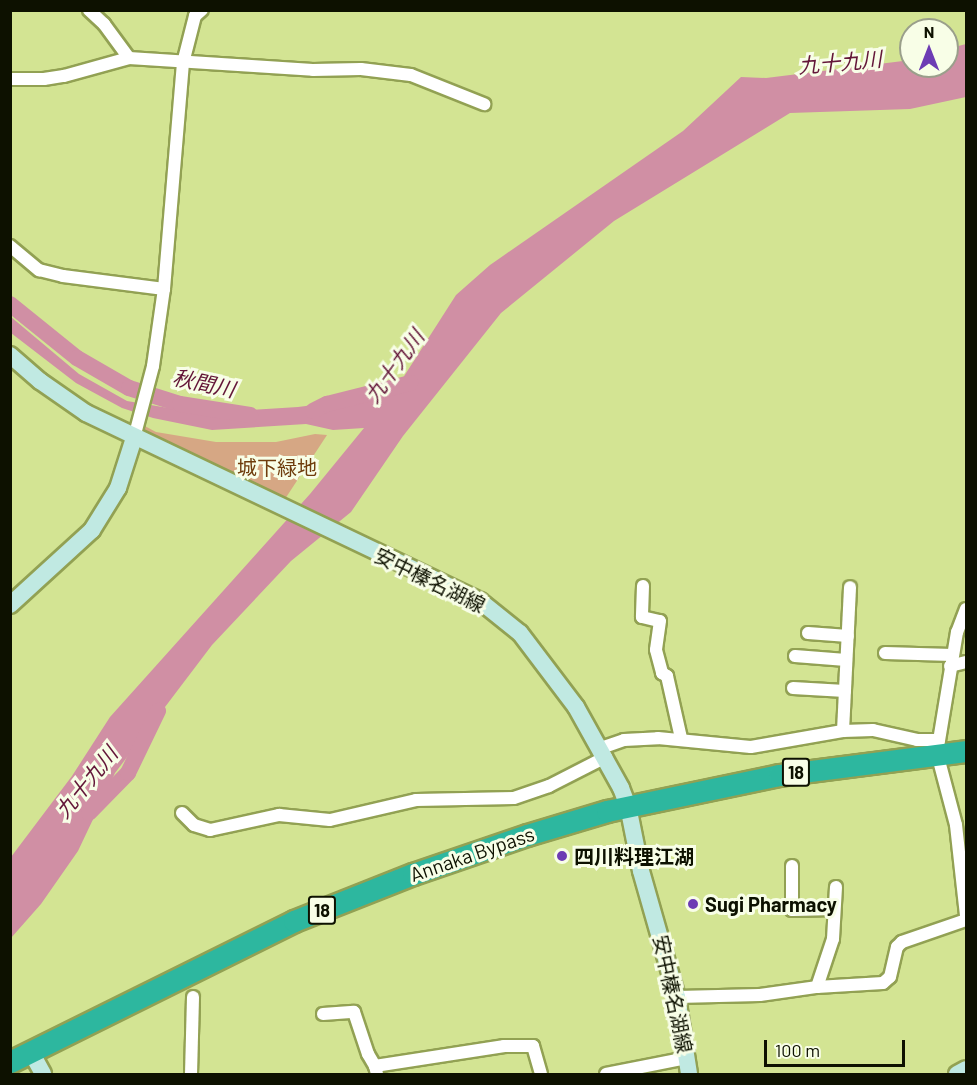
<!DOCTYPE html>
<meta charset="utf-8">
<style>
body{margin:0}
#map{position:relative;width:977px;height:1085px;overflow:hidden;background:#d3e493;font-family:Barlow,"Noto Sans JP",sans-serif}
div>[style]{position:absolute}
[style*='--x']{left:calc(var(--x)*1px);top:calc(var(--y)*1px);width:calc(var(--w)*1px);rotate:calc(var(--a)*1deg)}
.green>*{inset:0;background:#d6a784}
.water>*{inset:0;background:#d08fa4}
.river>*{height:16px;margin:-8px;padding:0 8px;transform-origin:8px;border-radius:8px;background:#d08fa4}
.roads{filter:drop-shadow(2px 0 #92a153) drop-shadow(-2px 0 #92a153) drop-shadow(0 2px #92a153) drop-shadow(0 -2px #92a153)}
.street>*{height:12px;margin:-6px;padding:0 6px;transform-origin:6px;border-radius:6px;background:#fff}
.secondary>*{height:16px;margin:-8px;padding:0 8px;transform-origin:8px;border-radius:8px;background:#c0e9e2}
.highway>*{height:21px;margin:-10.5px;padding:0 10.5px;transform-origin:10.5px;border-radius:10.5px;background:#2db79f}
.dots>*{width:16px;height:16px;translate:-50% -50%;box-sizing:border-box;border:3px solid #f8fee7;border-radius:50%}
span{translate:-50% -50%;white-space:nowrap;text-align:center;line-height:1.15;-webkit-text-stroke:6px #f8fee7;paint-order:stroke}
.shield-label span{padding:2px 4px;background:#f8fee7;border:2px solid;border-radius:4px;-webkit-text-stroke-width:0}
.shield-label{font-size:18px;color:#0d1100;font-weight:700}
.park-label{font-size:20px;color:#6f3d0d}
.street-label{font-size:20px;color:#0d1100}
.poi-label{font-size:20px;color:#0d1100;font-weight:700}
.left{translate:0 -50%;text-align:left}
.water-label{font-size:21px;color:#631638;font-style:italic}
.frame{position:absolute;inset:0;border:12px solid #0d1100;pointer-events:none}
.north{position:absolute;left:899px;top:18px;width:60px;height:60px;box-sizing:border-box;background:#f8fee7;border:2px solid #9a9f8b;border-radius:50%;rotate:0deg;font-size:16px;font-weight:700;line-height:24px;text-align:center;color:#0d1100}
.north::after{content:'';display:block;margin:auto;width:21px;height:27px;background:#6d3cb4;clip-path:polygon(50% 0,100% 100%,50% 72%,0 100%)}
.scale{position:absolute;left:764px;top:1040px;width:141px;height:27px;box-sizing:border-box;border:3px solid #0d1100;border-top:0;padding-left:8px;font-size:18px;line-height:21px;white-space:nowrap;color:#0d1100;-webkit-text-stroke:4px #f8fee7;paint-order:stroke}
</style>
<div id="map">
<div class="green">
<i style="clip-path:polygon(141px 424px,156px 432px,216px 442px,276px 442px,315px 434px,327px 435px,285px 499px,139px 429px)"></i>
</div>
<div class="water">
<i style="clip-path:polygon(966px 44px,966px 97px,910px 109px,790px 113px,614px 221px,501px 313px,403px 436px,351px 512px,291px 561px,212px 645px,115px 773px,78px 851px,41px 904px,11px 938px,11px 857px,72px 776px,110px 717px,310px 494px,364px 428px,333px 430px,306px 424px,212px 430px,153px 418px,122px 408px,76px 383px,11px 333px,11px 317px,79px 374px,127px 401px,198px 413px,298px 407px,392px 395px,456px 295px,490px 265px,683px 131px,741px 77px,766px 78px,911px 60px,911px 66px,947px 66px,947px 49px)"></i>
</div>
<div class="river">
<i style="--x:10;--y:304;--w:86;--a:38.9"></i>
<i style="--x:77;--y:358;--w:60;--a:30"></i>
<i style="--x:129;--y:388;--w:53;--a:17.4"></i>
<i style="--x:180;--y:404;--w:71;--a:8.9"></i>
<i style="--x:313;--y:411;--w:16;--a:-27"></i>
<i style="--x:327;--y:404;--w:86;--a:-14.2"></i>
<i style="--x:89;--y:813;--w:56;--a:-45.7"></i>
<i style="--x:128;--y:773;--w:69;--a:-64.2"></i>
</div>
<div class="roads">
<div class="street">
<i style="--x:89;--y:10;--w:21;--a:43"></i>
<i style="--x:104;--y:24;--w:42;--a:53.7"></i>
<i style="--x:10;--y:79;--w:34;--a:0"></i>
<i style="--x:44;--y:79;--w:20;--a:-9"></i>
<i style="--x:64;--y:76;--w:67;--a:-15.5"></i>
<i style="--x:129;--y:58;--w:184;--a:3.7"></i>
<i style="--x:313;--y:70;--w:48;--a:-1.2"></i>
<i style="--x:361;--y:69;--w:50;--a:6.8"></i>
<i style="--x:411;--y:75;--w:79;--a:21.7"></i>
<i style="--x:10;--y:246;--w:38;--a:40"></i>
<i style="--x:39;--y:270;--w:25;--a:14"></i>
<i style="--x:63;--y:276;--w:102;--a:7.3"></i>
<i style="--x:134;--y:438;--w:74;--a:-75.2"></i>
<i style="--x:153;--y:366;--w:78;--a:-81.9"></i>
<i style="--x:164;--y:289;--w:227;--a:-85.2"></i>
<i style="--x:183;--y:63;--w:49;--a:-75.7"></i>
<i style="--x:195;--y:16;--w:9;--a:-41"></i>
<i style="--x:643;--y:586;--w:31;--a:92"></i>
<i style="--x:642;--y:617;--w:18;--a:13"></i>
<i style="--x:660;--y:621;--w:29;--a:98"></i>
<i style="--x:656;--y:650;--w:24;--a:75"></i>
<i style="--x:662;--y:673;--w:6;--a:31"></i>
<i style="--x:667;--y:676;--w:64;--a:77.3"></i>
<i style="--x:966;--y:609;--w:25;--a:111"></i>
<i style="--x:957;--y:632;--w:123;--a:99.4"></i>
<i style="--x:937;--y:753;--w:74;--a:75.2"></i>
<i style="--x:956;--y:825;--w:91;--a:83.7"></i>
<i style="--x:808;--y:633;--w:40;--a:4.3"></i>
<i style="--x:885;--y:653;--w:67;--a:1.7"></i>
<i style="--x:795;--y:656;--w:51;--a:4.5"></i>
<i style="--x:950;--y:666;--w:16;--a:-14"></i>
<i style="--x:793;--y:688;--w:52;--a:3.3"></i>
<i style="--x:843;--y:731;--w:144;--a:-87.2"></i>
<i style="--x:601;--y:748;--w:24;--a:-19"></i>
<i style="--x:624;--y:740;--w:34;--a:-3"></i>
<i style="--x:658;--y:738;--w:93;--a:5.5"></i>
<i style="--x:751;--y:747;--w:93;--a:-9.9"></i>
<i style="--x:843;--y:731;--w:30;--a:-2"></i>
<i style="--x:873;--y:730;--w:45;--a:12.8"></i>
<i style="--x:917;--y:740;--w:22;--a:0"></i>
<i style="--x:182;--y:813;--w:17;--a:45"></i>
<i style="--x:194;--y:825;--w:17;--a:17"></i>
<i style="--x:210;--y:830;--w:71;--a:-12.3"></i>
<i style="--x:279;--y:815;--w:51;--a:5.6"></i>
<i style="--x:330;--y:820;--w:88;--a:-13.1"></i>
<i style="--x:416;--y:800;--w:98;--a:-1.2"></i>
<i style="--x:514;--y:798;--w:37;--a:-19"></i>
<i style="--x:549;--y:786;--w:64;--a:-27"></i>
<i style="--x:792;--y:866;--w:44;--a:90"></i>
<i style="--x:792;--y:910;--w:42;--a:-1.4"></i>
<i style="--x:817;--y:987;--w:51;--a:-71.6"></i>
<i style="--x:833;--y:939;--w:52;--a:-86.7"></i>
<i style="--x:677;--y:997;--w:83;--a:-1.4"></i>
<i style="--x:760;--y:995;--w:58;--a:-8"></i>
<i style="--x:817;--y:987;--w:66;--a:-3.5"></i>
<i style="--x:883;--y:983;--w:9;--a:-41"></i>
<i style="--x:890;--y:977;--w:31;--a:-77"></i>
<i style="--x:897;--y:947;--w:7;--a:-45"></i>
<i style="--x:902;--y:942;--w:68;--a:-19"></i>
<i style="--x:323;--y:1014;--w:31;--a:-4"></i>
<i style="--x:354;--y:1012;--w:44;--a:71.6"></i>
<i style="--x:368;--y:1054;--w:14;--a:60"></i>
<i style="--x:191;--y:1074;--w:77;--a:-88.5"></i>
<i style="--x:377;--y:1074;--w:8;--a:-104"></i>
<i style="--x:375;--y:1066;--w:131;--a:-8.8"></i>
<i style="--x:504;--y:1046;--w:29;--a:0"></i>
<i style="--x:533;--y:1046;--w:29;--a:74"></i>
<i style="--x:606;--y:1074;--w:83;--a:-11.2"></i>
</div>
<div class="secondary">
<i style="--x:10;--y:355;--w:40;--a:41"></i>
<i style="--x:40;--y:381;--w:56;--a:34.8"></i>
<i style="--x:86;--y:413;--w:437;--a:25.5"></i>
<i style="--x:480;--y:601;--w:51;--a:38.7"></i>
<i style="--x:520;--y:633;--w:93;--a:52.9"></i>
<i style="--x:576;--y:707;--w:93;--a:60.9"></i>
<i style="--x:621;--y:788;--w:19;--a:69"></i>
<i style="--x:628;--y:806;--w:66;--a:78.7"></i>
<i style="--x:641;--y:871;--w:131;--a:74.1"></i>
<i style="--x:677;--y:997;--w:78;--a:81.1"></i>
<i style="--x:10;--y:605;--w:111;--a:-42.4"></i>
<i style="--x:92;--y:530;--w:49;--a:-58.2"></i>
<i style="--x:118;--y:488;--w:52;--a:-72.3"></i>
<i style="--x:31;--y:1052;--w:25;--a:61"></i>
<i style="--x:957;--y:1074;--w:10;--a:-29"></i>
</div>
<div class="highway">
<i style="--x:10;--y:1062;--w:317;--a:-26.4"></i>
<i style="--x:294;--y:921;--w:128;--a:-21.6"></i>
<i style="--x:413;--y:874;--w:120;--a:-18.9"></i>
<i style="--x:527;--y:835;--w:84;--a:-16.7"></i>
<i style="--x:607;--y:811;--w:176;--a:-11.8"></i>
<i style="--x:779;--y:775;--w:189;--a:-7.3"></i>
</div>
</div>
<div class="dots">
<i style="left:562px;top:856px;background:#6d3cb4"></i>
<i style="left:693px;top:904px;background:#6d3cb4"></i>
</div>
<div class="shield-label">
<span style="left:796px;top:772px">18</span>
<span style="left:322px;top:910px">18</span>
</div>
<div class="park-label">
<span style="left:277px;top:467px">城下緑地</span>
</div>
<div class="street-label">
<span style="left:430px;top:580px;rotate:26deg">安中榛名湖線</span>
<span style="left:472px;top:854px;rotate:-19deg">Annaka Bypass</span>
<span style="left:673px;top:994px;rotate:78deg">安中榛名湖線</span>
</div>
<div class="poi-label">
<span class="left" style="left:574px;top:856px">四川料理江湖</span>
<span class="left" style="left:705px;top:904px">Sugi Pharmacy</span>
</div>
<div class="water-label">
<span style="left:840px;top:62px;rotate:-5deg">九十九川</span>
<span style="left:394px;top:366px;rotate:-54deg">九十九川</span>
<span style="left:204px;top:383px;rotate:12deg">秋間川</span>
<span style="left:86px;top:782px;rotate:-51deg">九十九川</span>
</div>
<div class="frame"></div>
<div class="north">N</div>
<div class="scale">100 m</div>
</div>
